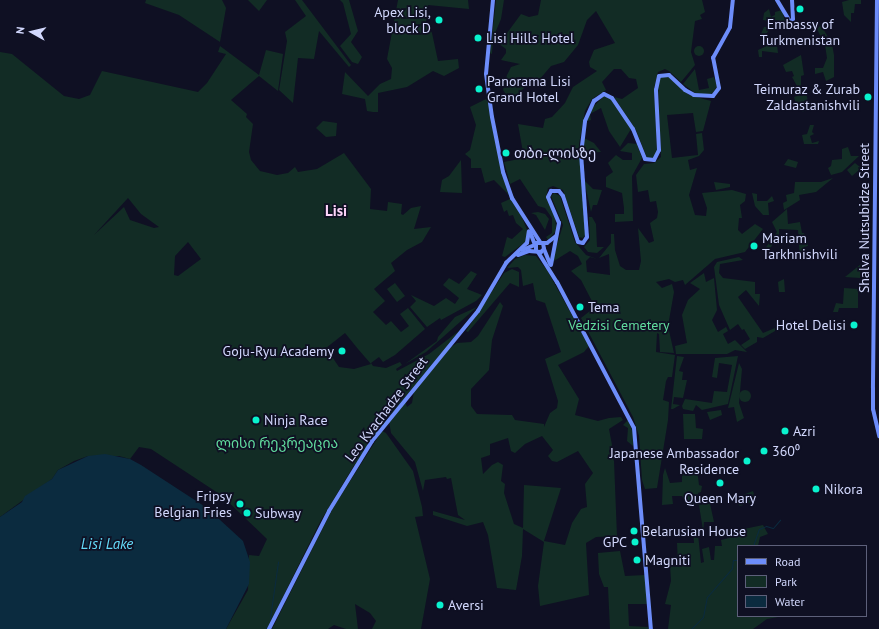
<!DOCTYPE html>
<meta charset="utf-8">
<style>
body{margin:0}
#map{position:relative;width:879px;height:629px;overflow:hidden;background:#0f1023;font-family:"PT Sans","Noto Sans Georgian",sans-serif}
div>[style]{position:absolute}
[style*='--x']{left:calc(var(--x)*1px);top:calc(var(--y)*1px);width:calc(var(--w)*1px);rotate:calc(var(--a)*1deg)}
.green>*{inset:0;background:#122c25}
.round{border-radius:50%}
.water>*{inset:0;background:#0b2b3f}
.stream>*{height:1px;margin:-0.5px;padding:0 0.5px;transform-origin:0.5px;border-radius:0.5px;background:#0b2b3f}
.secondary>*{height:4px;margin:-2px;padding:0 2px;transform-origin:2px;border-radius:2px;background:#6d8dfa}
.dots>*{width:11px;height:11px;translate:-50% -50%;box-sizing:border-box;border:2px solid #0f1023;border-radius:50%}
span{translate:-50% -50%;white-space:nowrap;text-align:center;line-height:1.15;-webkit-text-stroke:3.5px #0f1023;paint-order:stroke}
.poi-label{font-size:14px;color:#d2d8fd}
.right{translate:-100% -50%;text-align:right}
.left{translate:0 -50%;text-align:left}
.street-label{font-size:14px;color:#d2d8fd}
.park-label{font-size:14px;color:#60db9d}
.neighbourhood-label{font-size:15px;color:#fdd4f9;font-weight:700}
.water-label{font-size:15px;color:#64daf9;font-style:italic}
.legend{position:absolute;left:737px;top:545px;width:130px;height:72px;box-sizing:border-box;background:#0f1023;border:1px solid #5d607a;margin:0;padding:5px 7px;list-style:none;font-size:12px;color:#d2d8fd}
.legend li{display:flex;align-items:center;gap:8px;height:20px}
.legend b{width:20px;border:1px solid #5d607a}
.north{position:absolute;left:12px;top:12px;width:40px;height:40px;-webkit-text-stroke:3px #0f1023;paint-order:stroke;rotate:278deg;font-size:11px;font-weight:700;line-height:16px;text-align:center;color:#d2d8fd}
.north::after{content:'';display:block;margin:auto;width:14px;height:18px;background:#d2d8fd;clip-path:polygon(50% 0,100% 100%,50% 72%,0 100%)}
</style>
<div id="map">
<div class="green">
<i style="clip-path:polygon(146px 0,222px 0,226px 8px,220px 42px,179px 15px,145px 3px)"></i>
<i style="clip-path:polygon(248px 0,267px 0,259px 11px)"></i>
<i style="clip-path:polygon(295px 0,302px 0,351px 65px,349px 67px,319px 31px,314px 59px,298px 58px,293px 103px,279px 90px,287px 41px,285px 32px,306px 16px)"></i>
<i style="clip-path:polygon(340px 0,349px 0,358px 31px,351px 42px,362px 57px,358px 64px,352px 62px,340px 46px,351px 34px,343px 3px)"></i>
<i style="clip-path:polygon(398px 0,468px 0,469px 9px,428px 5px,426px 22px,432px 33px,438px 61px,458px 59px,459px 68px,444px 76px,433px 71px,407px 87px,378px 93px,378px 112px,373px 112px,367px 111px,365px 99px,342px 94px,345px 72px,368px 96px,380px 84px,391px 79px,392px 68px,387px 59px)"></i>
<i style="clip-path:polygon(496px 0,504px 0,501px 19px,493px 38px,492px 54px,490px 53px)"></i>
<i style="clip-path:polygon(541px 0,702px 0,705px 12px,700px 15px,702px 19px,695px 21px,691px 52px,695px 65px,681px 82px,669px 71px,665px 69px,658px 72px,654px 88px,657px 152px,653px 159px,647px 158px,636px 130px,614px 97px,622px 99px,638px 88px,636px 79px,629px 78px,621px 69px,614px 69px,602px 82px,606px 90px,592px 99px,585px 111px,579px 144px,586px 233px,583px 238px,579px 237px,563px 190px,553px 186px,548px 188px,546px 197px,555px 215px,556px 227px,555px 232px,548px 240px,546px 237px,552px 233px,552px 218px,545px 208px,538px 206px,520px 179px,510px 184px,504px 162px,524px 158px,518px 124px,543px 128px,545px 119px,552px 117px,565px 103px,573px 87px,597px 71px,590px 67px,589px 62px,594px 50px,615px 43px,596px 11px,587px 20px,578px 45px,564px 62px,551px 66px,539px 80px,525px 87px,514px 98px,512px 95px,508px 97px,503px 90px,507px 75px,511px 67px,520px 64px,501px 60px,506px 53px,506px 49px,499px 44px,521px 14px,529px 17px,538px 15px)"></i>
<i style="clip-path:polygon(849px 0,861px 0,861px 4px,855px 4px,854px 13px,851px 13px,851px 22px,844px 15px,842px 2px)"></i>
<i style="clip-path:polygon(769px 9px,771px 17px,775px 15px,775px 12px,782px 10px,786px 25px,773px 25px,766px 34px,761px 34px,764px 27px,768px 27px,769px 21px,763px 20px,764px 13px)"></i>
<i style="clip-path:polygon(821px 25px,832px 44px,834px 55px,834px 77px,826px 81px,823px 72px,815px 74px,815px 68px,823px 68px,827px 58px,825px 45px,817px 29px)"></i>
<i style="clip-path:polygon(773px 43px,777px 45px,778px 53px,762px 51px,762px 57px,759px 57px,758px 50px)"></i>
<i style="clip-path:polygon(evenodd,220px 46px,259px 75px,266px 50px,283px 54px,278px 91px,259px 76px,231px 100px,247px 114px,246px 117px,253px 124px,249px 152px,251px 160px,260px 171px,277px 175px,288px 173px,295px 167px,298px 172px,317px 169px,344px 153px,371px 189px,370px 209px,387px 211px,388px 202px,402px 204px,401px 214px,403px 215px,411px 208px,421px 206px,414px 229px,431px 227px,422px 242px,407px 250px,391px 263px,395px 271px,374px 289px,385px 301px,373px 312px,386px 325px,391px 321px,401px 332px,409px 326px,400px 314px,408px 308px,425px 329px,395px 355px,383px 362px,379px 357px,371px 363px,373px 366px,386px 368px,400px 362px,402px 365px,396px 369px,397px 371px,429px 354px,460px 330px,388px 418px,353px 467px,320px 522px,267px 629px,226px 629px,248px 590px,249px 555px,259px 556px,267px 539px,221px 495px,151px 449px,139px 447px,130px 459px,119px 456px,88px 456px,74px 461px,58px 470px,52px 479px,0 517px,0 52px,12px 54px,64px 96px,79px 99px,90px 95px,102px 71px,198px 92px,207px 83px,226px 54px,218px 52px,220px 46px,128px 198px,141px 214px,159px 227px,154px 228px,130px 220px,124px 207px,94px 235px,128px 198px,220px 46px,188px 242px,201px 259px,178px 276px,174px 275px,175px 256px,188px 242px,220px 46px,345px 333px,358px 349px,371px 364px,354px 369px,339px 367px,326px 348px,345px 333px)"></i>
<i class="round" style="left:694px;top:46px;width:10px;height:10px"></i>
<i style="clip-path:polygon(801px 55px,804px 75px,801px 76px,801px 86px,797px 86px,792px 77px,794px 76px,792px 71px,786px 72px,783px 65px)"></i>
<i style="clip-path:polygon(695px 69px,699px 90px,709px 88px,707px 79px,714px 77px,717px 86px,713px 93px,708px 95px,695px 93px,683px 84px)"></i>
<i style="clip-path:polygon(667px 76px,689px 95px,711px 101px,703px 131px,696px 132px,693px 113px,667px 115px,672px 158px,698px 155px,696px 134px,702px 133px,704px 150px,699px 156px,688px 160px,690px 170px,697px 168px,689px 195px,695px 215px,706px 216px,707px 208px,702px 193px,732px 190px,746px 194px,745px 201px,740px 205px,742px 218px,739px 218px,738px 230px,742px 234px,755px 224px,763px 229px,745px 252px,715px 259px,685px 285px,683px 280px,675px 282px,669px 279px,656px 282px,662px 288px,672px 284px,674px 292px,668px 326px,674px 353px,660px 352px,659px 334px,657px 333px,656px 352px,675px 355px,672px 377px,668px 377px,666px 381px,663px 400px,669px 402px,668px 420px,657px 488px,645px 489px,642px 480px,639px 436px,633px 417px,581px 318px,595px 307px,581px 280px,571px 271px,582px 264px,578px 256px,570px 251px,554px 261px,553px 258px,563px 225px,551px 196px,554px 193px,560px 196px,575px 242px,586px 255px,597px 259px,590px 257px,586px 261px,587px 272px,610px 275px,609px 254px,599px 258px,611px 243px,611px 234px,614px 234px,615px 250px,620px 266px,626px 270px,639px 270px,641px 261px,638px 228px,649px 243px,654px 241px,650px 223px,657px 218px,658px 212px,656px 201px,650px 202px,648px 190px,638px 192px,636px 175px,644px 164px,654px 163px,661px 157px,658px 83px,660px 78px)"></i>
<i style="clip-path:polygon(806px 93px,810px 109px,802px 112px,800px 103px,796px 104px,794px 97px)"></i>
<i style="clip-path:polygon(604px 96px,612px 99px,631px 129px,620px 147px,609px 131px,601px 108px,590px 114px,591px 120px,587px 121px,591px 109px)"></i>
<i style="clip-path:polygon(488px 98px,503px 172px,528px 232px,528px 240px,505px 257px,502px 256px,507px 237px,512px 239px,523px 229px,516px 223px,513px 215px,509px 216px,507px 210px,504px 212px,501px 203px,512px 198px,494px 180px,485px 183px,481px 168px,471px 168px,471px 159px,465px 154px,470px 150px,476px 125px,470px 107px)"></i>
<i style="clip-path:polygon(323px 121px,337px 123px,336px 136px,326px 137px,316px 128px)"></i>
<i style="clip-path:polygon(810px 125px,814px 125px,812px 132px,814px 134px,810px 136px,812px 143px,819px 141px,818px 144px,804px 144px,802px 135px,807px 134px)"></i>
<i style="clip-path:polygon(584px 138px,594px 143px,601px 152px,584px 153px)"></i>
<i style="clip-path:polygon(628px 143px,637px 144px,642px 158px,632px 176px,633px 221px,615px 222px,615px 214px,624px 214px,624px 208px,622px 193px,606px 187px,606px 177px,613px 172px,608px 163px,616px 155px,623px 160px,632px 160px,632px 153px,620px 151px)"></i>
<i style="clip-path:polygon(848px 147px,851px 156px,859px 156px,842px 172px,831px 175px,828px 168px,831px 166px,832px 160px,842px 159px,842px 149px)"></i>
<i style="clip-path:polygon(788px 159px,798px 162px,796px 168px,784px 165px)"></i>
<i style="clip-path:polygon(461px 160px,462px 193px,440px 192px,442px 180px,449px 176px)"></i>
<i style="clip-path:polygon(855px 163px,860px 167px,862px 164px,866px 164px,852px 176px,847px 170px)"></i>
<i style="clip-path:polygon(833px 178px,816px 192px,799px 195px,800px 200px,784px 210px,783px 203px,787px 201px,786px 195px,794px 193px,795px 182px,821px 182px)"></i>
<i style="clip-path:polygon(584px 180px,593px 189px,602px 190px,597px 205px,593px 205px,591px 212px)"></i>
<i style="clip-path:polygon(714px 182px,730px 184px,730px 187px,716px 190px)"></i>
<i style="clip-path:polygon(752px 193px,757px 194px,757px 201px,767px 201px,772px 196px,774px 201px,768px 203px,769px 215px,763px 215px,755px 206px)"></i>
<i style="clip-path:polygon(787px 209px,788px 224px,800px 222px,802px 233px,804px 233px,807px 240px,808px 246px,804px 247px,804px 254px,810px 253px,811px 259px,800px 260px,798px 230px,779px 229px,779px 242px,773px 244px,768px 252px,764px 250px,777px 232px,772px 222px)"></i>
<i style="clip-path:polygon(538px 212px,545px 214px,549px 219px,545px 230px,536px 215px,531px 213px)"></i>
<i style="clip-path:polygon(589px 217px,592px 217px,596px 224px,597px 247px,604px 247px,597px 253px,588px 252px,584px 247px,590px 240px)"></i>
<i style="clip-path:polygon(evenodd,525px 255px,536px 256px,547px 270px,589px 346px,584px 352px,558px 365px,579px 399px,575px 415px,598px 421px,609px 418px,621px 417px,623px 420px,609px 429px,612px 445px,609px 451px,614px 461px,617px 536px,596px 537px,586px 543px,589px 595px,540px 606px,538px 586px,544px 542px,523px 529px,522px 556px,516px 590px,497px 588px,488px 535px,483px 522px,467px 526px,433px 515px,433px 511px,465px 520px,458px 515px,451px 478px,447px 479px,446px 477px,425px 480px,423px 491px,415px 462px,391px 433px,389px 421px,405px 401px,407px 407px,412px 403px,414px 391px,451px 347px,457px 343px,471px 342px,478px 336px,500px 302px,503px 306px,492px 340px,489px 370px,471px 389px,471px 406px,477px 414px,512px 415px,515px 420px,544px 424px,544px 427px,550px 413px,557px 408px,558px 401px,545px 359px,561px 352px,545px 303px,536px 300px,533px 283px,523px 286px,521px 270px,518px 267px,507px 268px,515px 259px,525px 255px,542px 436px,553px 450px,548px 456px,552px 461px,557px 462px,578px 451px,593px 473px,585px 484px,587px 507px,581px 509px,572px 523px,565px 545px,544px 541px,561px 488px,524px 485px,523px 528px,514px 524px,504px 493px,505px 484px,501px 481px,503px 465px,498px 462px,492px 465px,483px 474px,481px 458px,490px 455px,490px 444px,508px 438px,511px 451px,515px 453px,525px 444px,542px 436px)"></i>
<i style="clip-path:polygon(739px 257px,743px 260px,720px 264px,719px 273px,723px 278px,755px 282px,755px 294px,760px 294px,759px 306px,746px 290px,738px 297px,763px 333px,775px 328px,775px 331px,763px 338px,757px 337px,757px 342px,745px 349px,741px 345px,750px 339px,744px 329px,742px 330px,738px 324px,730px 330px,719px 305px,714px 267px,717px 262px)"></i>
<i style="clip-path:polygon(861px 264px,860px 278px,845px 277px)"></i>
<i style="clip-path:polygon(512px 269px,519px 272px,519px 287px,510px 283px,468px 332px,466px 331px,504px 273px)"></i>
<i style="clip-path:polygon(471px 271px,477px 274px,467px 289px,482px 295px,476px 301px,441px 320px,440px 318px,427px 327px,410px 307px,416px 301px,411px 295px,434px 306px,446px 298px,455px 304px,459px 298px,443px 285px,449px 278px,459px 284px)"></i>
<i style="clip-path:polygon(704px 273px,706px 282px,714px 278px,717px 310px,712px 320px,718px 332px,726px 327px,728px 331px,723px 334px,728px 344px,735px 340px,747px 352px,735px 350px,727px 354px,676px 354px,675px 346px,687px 343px,682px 315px,688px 300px,700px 289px,690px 283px)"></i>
<i style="clip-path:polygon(784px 279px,785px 292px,779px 292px,778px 282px)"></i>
<i style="clip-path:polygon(395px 283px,405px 296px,397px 302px,387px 289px)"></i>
<i style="clip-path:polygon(844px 288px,858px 289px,858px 308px,839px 308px,838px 312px,833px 312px,836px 303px,843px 304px)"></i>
<i style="clip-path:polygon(477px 307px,426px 352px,405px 364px,437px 341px,438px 337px,455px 317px)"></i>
<i style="clip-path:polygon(677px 356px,684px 357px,679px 371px,683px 372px,682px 380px,687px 380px,683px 398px,674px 397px,673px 404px,680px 405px,673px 409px,671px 409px)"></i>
<i style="clip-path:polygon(738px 356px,728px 404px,702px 410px,696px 405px,693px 411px,683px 409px,682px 406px,685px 399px,712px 403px,714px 391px,727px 392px,732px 365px,719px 363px,717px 378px,712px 377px,715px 358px)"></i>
<i style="clip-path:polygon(739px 363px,742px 369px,739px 403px,744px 418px,737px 422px,734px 407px,728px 408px)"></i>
<i class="round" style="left:739px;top:390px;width:12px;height:12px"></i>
<i style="clip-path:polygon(721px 410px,722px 415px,710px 420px,707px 412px)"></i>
<i style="clip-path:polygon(683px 414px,695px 414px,696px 428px,703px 429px,702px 439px,684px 439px)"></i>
<i style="clip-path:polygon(628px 420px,633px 433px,633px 446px,627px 441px,628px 428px,623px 425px)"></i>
<i style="clip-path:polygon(382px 431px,386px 433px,413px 471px,422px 507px,423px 516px,415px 517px,430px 579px,421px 629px,372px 629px,376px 621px,370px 613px,355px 604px,358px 629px,346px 629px,334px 625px,328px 629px,272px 629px,333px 508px)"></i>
<i style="clip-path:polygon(665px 468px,670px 483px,682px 482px,682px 472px,697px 469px,699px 485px,702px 486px,701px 492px,698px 493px,700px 501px,709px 499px,714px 522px,704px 522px,703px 534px,698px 534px,701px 563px,704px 562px,702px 549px,709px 547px,711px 560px,714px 560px,715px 546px,722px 546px,721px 540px,729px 538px,732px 529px,741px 534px,744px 529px,763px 525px,768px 534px,760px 537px,758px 546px,738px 546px,738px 616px,784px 616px,767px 619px,753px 629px,668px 629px,671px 605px,665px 604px,671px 581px,670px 565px,678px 565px,677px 543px,694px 543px,693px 529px,703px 530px,699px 505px,686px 505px,682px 496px,672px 496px,673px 504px,662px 505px,663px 475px)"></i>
<i style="clip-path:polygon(753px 491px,756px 501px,740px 506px,738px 504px,735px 498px)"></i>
<i style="clip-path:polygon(620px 551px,625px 576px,645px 575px,647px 604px,628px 604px,629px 626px,648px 627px,649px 629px,610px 629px,608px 587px,604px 587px,599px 574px,598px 553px)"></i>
</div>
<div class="water">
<i style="clip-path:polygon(105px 454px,130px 459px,141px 465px,207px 508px,243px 541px,250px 562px,249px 584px,226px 629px,0 629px,0 517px,22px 502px,25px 496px,52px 479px,58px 470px,88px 456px)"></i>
</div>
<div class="stream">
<i style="--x:753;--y:546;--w:18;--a:-71"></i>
<i style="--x:759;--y:529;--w:8;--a:-23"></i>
<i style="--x:766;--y:526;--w:7;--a:16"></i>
<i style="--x:773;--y:528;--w:11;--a:-49"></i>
<i style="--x:270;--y:618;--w:57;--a:-81.9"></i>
<i style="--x:691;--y:629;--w:17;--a:-45"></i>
<i style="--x:703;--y:617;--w:20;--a:-79"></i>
<i style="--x:707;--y:597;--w:38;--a:-49"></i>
<i style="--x:732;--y:568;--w:8;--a:-83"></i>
<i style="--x:733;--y:560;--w:5;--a:0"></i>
</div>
<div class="secondary">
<i style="--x:493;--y:0;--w:74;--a:95.4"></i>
<i style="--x:486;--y:74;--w:43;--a:82.1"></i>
<i style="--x:492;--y:117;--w:56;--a:78.7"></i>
<i style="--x:503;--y:172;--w:28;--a:71"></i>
<i style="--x:512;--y:198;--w:52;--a:57.5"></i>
<i style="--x:777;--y:0;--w:27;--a:59"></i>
<i style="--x:791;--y:23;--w:4;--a:-63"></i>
<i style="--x:793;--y:19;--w:19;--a:-93"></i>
<i style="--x:877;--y:0;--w:388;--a:90.6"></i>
<i style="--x:873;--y:388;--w:21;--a:90"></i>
<i style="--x:873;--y:409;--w:28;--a:77"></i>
<i style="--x:530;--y:232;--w:14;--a:69"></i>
<i style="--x:544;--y:249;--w:16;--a:68"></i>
<i style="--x:522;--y:250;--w:14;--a:-21"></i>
<i style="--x:536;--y:251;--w:8;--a:-90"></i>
<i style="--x:536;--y:243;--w:11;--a:0"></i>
<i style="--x:547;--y:243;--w:11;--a:-38"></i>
<i style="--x:538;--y:252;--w:36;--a:58"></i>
<i style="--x:557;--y:282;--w:165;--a:62.2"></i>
<i style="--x:634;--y:428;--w:202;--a:85.2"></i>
<i style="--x:518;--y:255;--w:12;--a:-20"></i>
<i style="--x:529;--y:251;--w:12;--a:5"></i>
<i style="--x:541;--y:252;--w:4;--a:-45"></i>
<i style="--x:544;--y:249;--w:6;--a:-99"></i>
<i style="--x:551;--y:265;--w:43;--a:-79.2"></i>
<i style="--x:559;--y:223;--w:28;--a:-113"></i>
<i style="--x:548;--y:197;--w:7;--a:-63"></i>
<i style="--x:551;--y:191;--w:8;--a:0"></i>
<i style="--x:559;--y:191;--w:6;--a:51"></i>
<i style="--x:563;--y:196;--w:48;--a:71.9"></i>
<i style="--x:578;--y:242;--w:5;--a:11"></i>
<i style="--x:583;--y:243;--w:7;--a:-56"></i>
<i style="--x:587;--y:237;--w:83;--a:-94.1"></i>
<i style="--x:581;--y:154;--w:33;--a:-83"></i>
<i style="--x:585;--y:121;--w:22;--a:-66"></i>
<i style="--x:594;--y:101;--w:12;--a:-35"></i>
<i style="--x:604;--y:94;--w:9;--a:27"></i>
<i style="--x:612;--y:98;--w:37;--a:56"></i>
<i style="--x:633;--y:129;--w:32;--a:68"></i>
<i style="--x:645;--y:159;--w:9;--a:6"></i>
<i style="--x:654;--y:160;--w:11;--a:-63"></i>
<i style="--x:659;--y:150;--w:60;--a:-92.9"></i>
<i style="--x:656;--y:90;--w:14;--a:-78"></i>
<i style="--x:659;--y:76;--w:10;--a:-6"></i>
<i style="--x:669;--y:75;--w:22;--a:43"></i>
<i style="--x:685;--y:90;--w:10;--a:29"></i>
<i style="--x:694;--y:95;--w:19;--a:3"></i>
<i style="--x:713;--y:96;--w:10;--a:-53"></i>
<i style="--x:719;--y:88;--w:31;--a:-101"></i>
<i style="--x:713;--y:58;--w:35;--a:-61"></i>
<i style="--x:730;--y:27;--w:27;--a:-84"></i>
<i style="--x:269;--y:629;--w:132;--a:-63"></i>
<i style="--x:329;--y:511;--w:82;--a:-58.4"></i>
<i style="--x:372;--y:441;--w:168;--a:-50.8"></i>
<i style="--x:478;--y:311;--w:56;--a:-59.7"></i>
<i style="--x:506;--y:263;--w:29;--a:-44"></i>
<i style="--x:527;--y:243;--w:12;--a:-81"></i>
</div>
<div class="dots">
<i style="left:800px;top:9px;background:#09f3ce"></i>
<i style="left:439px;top:20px;background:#09f3ce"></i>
<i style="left:478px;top:38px;background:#09f3ce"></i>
<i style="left:479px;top:89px;background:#09f3ce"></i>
<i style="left:868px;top:97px;background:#09f3ce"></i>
<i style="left:506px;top:153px;background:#09f3ce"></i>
<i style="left:754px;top:246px;background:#09f3ce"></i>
<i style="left:580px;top:307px;background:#09f3ce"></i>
<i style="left:854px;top:325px;background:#09f3ce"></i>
<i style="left:342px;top:351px;background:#09f3ce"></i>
<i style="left:256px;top:420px;background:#09f3ce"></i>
<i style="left:785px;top:431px;background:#09f3ce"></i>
<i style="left:764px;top:451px;background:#09f3ce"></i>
<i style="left:747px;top:461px;background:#09f3ce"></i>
<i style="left:720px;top:483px;background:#09f3ce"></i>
<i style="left:816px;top:489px;background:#09f3ce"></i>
<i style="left:240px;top:504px;background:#09f3ce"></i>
<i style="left:247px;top:513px;background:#09f3ce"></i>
<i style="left:634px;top:531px;background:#09f3ce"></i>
<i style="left:635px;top:542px;background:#09f3ce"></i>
<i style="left:637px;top:560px;background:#09f3ce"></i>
<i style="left:440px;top:605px;background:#09f3ce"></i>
</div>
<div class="poi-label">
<span class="right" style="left:431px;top:20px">Apex Lisi,<br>block D</span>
<span style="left:800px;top:32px">Embassy of<br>Turkmenistan</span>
<span class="left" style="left:486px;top:38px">Lisi Hills Hotel</span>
<span class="left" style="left:487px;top:89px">Panorama Lisi<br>Grand Hotel</span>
<span class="right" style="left:860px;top:97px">Teimuraz &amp; Zurab<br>Zaldastanishvili</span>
<span class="left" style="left:514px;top:153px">თბი-ლისზე</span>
<span class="left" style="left:762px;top:246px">Mariam<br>Tarkhnishvili</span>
<span class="left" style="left:588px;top:307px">Tema</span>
<span class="right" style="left:846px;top:325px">Hotel Delisi</span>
<span class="right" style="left:334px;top:351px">Goju-Ryu Academy</span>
<span class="left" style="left:264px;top:420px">Ninja Race</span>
<span class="left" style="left:793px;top:431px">Azri</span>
<span class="left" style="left:772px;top:451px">360⁰</span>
<span class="right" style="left:739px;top:461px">Japanese Ambassador<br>Residence</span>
<span class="left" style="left:824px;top:489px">Nikora</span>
<span class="right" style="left:232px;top:504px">Fripsy<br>Belgian Fries</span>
<span style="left:720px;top:498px">Queen Mary</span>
<span class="left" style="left:255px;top:513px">Subway</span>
<span class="left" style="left:642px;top:531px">Belarusian House</span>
<span class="right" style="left:627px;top:542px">GPC</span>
<span class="left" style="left:645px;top:560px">Magniti</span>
<span class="left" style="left:448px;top:605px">Aversi</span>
</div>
<div class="street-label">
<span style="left:864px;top:218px;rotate:-90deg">Shalva Nutsubidze Street</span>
<span style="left:386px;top:409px;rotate:-53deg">Leo Kvachadze Street</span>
</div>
<div class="park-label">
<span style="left:619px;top:325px">Vedzisi Cemetery</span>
<span style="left:277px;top:443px">ლისი რეკრეაცია</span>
</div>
<div class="neighbourhood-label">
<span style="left:336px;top:211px">Lisi</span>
</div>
<div class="water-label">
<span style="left:107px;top:544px">Lisi Lake</span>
</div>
<ul class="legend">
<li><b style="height:5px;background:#6d8dfa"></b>Road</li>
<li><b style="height:11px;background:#122c25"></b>Park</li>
<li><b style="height:11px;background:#0b2b3f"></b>Water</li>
</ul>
<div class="north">N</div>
</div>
